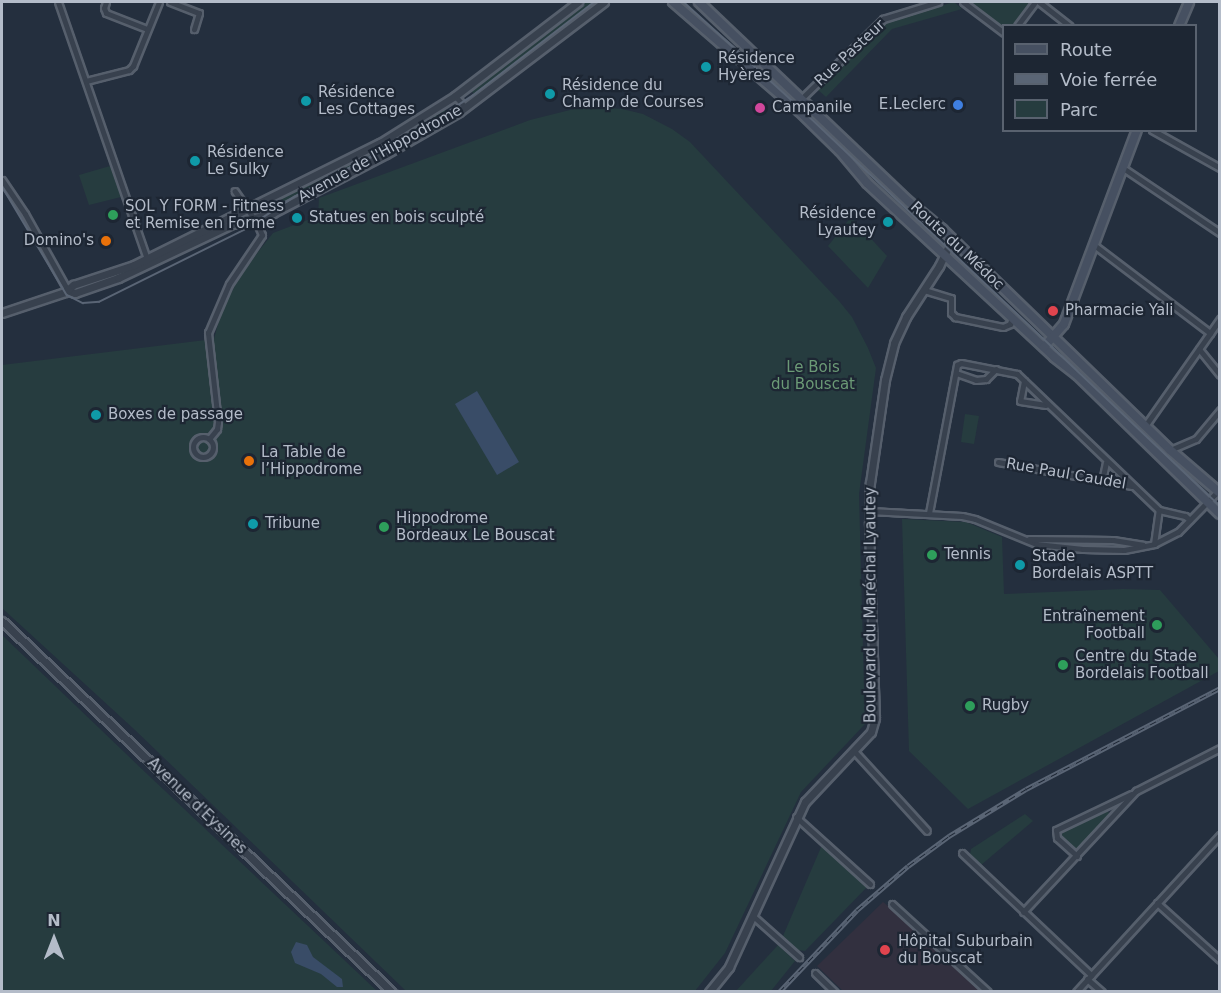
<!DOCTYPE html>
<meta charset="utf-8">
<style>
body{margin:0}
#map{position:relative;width:1221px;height:993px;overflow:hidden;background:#242f3e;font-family:"DejaVu Sans",sans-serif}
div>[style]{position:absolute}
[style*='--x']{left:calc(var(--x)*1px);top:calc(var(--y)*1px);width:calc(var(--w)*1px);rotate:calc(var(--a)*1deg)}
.medical>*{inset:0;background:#32303f}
.green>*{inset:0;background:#263c3f}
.water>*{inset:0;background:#394c67}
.roads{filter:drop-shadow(2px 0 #565f6c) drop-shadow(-2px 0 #565f6c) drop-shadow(0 2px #565f6c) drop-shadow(0 -2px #565f6c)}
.minor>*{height:5px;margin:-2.5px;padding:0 2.5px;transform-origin:2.5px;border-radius:2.5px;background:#38414e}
.minor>.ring{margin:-2.5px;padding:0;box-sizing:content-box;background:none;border:5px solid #38414e;border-radius:50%}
.tertiary>*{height:7px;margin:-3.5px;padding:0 3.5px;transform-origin:3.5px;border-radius:3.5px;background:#38414e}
.secondary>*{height:8px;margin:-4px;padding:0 4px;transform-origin:4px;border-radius:4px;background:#465061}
.tram>*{height:1.5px;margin:-0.75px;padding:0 0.75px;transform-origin:0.75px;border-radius:0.75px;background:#5a6575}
.rail>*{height:4.5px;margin-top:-2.25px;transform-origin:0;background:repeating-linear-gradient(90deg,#1d2633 0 7px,#5a6575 0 14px);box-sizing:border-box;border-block:2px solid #5a6575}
.dots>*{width:16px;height:16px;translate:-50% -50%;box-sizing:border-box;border:3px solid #1d2633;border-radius:50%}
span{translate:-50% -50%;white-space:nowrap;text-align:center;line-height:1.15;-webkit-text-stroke:4.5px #1d2633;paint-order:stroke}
.street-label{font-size:15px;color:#b4bcc9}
.poi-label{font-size:15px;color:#b4bcc9}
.left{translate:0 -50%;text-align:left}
.right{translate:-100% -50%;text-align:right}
.park-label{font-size:15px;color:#6b9a76}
.frame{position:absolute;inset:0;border:3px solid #b4bcc9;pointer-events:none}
.legend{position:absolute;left:1002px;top:24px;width:195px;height:108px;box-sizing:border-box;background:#1d2633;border:2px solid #59626f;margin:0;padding:8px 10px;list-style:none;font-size:18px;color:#b4bcc9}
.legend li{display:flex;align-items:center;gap:12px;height:30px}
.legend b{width:30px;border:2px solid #59626f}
.north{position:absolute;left:24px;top:909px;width:60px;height:60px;-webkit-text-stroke:4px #1d2633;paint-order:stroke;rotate:0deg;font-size:16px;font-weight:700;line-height:24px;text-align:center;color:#b4bcc9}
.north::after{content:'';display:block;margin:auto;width:21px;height:27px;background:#b4bcc9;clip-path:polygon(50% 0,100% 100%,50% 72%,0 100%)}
</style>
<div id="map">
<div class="medical">
<i style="clip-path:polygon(883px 902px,897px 913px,983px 991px,843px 991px,817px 966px)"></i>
</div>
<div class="green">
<i style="clip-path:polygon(585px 2px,596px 2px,475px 96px,471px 90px)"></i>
<i style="clip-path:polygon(954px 2px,962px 9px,892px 29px,826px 97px,817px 89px,884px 23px)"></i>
<i style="clip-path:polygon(968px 2px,1031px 2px,1012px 25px,1004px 26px,1003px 29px)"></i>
<i style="clip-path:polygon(586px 106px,622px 109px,643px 114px,672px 129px,690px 142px,839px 301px,852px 317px,868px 348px,876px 368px,859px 494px,865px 724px,801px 792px,725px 953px,695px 991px,406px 991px,135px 730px,2px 608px,2px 365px,214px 339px,221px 313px,236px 283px,258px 252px,273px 233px,318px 216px,319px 198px,530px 120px)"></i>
<i style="clip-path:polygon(445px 109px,449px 114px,364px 163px,285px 204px,281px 198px,396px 139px)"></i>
<i style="clip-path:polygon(110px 166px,121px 197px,89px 205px,79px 175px)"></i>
<i style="clip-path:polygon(851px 217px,887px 256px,868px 288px,828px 246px)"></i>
<i style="clip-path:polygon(965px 414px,979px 416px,974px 444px,961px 442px)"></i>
<i style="clip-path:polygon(902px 519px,966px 522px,1002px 537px,1004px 594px,1123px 589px,1160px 590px,1219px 659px,1219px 671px,968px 809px,909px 751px)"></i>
<i style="clip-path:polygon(2px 635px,146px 773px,377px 991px,2px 992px)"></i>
<i style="clip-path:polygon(1107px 810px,1110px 815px,1080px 848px,1072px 848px,1063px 839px,1061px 835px,1066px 828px)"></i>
<i style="clip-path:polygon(1025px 814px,1033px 821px,981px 865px,970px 855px,971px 849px)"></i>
<i style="clip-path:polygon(822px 845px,867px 887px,805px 951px,798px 950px,783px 936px)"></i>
<i style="clip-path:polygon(778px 945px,795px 961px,771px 991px,736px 991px)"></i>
</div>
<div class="water">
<i style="clip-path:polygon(477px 391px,519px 462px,497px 475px,455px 404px)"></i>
<i style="clip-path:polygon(296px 942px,307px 945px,313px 957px,342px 979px,343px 987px,337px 987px,321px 974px,295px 963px,291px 952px)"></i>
</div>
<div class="roads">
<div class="minor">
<i style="--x:58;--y:2;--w:272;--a:70.9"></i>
<i style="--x:106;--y:2;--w:6;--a:108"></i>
<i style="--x:104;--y:8;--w:5;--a:68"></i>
<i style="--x:106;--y:13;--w:44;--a:21.3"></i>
<i style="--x:170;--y:2;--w:31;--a:21"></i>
<i style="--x:199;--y:13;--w:17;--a:107"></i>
<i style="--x:963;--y:2;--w:51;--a:37.1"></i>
<i style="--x:1039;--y:2;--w:39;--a:38"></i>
<i style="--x:1017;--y:26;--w:30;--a:-53"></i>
<i style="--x:86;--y:81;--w:44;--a:-14.3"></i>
<i style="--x:129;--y:70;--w:6;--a:-45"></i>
<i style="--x:133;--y:66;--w:69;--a:-67.9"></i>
<i style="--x:455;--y:96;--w:15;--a:48"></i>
<i style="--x:801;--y:99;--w:115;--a:-44.3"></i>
<i style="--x:883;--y:19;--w:58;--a:-17.2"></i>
<i style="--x:1152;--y:130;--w:78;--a:29.2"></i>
<i style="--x:1123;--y:168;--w:117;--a:33.8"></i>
<i style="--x:2;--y:180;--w:41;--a:55.9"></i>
<i style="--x:25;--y:214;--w:88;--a:60.8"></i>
<i style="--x:1094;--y:245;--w:146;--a:37.2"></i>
<i style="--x:924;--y:290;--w:28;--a:17"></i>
<i style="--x:951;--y:298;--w:15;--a:90"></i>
<i style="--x:951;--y:313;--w:6;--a:45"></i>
<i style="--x:955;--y:317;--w:49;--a:11.8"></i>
<i style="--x:1003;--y:327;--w:8;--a:-23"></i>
<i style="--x:1010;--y:324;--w:8;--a:-76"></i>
<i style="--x:1199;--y:349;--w:33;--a:51"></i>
<i style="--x:956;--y:373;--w:21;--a:19"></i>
<i style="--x:976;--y:380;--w:10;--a:-6"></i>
<i style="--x:986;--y:379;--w:14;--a:-45"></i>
<i style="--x:1024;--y:381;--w:20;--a:101"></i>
<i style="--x:1020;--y:401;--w:26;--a:9"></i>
<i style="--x:1145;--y:426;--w:131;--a:-55"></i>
<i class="ring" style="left:193px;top:437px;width:15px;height:15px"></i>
<i style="--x:209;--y:439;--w:13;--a:-51"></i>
<i style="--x:217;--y:429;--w:7;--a:-82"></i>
<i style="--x:218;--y:422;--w:90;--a:-96.4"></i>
<i style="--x:208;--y:333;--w:53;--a:-66.8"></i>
<i style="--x:229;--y:284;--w:59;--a:-56"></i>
<i style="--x:262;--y:235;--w:13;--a:-113"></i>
<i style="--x:257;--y:223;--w:39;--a:-125"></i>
<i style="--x:1170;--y:450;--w:28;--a:-23"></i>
<i style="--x:1196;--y:439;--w:38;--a:-50"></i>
<i style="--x:998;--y:462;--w:136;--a:10.2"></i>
<i style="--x:1102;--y:481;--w:19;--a:-78"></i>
<i style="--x:870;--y:511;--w:92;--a:3.1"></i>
<i style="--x:962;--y:516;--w:13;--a:13"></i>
<i style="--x:975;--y:519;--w:66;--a:22.3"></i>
<i style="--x:1036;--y:544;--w:47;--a:6.1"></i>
<i style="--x:1083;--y:549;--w:41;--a:1.4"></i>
<i style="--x:1124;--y:550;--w:31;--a:-11"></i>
<i style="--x:1154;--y:544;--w:27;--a:-27"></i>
<i style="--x:1178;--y:532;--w:57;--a:-45.7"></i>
<i style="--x:929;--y:513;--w:151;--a:-79.3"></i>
<i style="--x:957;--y:365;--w:4;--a:-27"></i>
<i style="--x:961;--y:363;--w:57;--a:11.1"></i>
<i style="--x:1017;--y:374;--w:197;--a:43.8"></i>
<i style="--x:1159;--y:510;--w:27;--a:13"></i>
<i style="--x:1185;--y:516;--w:6;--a:39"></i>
<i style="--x:1029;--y:539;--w:84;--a:0.7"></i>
<i style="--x:1113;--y:540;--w:30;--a:9"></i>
<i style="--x:1154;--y:544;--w:34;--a:-82"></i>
<i style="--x:854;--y:751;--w:108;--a:47.6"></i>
<i style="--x:796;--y:817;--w:100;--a:42.2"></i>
<i style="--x:962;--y:853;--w:178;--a:43.4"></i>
<i style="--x:1077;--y:856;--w:27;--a:-138"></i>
<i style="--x:1057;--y:838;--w:8;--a:-97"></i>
<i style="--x:1056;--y:830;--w:83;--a:-25.6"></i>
<i style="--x:1157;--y:903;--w:85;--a:42.1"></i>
<i style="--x:892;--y:904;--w:130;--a:42.5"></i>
<i style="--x:1023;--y:912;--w:166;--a:-47"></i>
<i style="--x:1136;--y:791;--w:94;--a:-27.1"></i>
<i style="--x:753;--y:916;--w:62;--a:41.7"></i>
<i style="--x:815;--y:973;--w:28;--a:44"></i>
<i style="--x:1087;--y:979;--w:20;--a:41"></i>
<i style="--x:1076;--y:992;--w:213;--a:-47.5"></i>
</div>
<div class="tertiary">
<i style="--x:68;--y:291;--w:7;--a:16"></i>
<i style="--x:75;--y:293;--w:46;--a:-19.2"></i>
<i style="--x:118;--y:278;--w:126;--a:-25.3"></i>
<i style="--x:232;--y:224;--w:42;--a:-15"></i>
<i style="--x:273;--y:213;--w:127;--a:-27.6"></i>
<i style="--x:386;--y:154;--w:84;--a:-29.9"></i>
<i style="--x:459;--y:112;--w:182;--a:-37.2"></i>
<i style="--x:2;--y:313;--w:66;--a:-18.4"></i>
<i style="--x:65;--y:292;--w:11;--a:-41"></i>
<i style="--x:73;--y:285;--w:64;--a:-18.2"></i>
<i style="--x:134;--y:265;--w:275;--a:-26.4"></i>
<i style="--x:380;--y:143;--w:89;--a:-32.1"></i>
<i style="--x:455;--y:96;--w:155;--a:-37.4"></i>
<i style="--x:2;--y:621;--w:538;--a:43.57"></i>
<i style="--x:709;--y:992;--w:32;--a:-51"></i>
<i style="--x:729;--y:967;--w:182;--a:-65.3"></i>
<i style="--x:805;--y:802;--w:96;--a:-46.7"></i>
<i style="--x:871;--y:732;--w:15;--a:-74"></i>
<i style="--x:875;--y:718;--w:196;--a:-91.8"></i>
<i style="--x:869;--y:522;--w:39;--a:-89"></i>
<i style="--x:870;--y:483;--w:104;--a:-81.7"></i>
<i style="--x:885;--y:380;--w:38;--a:-76"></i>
<i style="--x:894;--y:343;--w:29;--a:-65"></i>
<i style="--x:906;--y:317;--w:61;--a:-57.1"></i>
<i style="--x:939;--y:266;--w:30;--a:-64"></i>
</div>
<div class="secondary">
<i style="--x:673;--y:2;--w:167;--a:40.9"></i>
<i style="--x:799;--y:111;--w:57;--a:44.3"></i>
<i style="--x:840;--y:151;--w:42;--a:49.8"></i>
<i style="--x:867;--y:183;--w:255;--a:42.9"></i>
<i style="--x:1054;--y:357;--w:29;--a:38"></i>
<i style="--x:1077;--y:375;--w:199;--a:44.2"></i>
<i style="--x:699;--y:2;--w:290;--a:43.6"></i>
<i style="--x:909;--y:202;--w:43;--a:39.3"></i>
<i style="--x:942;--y:229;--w:318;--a:44.1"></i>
<i style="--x:1170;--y:450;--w:66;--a:40.7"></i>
<i style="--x:1179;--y:26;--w:26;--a:-67"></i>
<i style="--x:1044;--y:347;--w:30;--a:-49"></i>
<i style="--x:1064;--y:324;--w:207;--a:-69.4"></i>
</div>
</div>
<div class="tram">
<i style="--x:684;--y:2;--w:151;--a:42.3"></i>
<i style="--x:796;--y:104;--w:584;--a:43.47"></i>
<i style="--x:2;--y:186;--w:127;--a:59.2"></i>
<i style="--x:67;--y:295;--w:18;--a:27"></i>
<i style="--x:83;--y:303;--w:16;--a:-4"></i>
<i style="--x:99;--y:302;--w:162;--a:-26.4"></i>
<i style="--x:244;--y:230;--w:60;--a:-33.4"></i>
<i style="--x:294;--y:197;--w:141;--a:-27.8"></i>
<i style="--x:419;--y:131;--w:64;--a:-33.4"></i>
<i style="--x:472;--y:96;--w:154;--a:-37.6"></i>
</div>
<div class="rail">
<i style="--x:779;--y:992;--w:113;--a:-46.4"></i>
<i style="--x:857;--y:910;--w:67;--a:-40.8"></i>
<i style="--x:908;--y:866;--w:51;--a:-36.2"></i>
<i style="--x:949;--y:836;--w:90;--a:-31.4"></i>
<i style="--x:1026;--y:789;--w:219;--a:-27.5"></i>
</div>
<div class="dots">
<i style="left:706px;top:67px;background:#0f9aa8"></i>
<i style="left:550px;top:94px;background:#0f9aa8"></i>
<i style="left:306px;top:101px;background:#0f9aa8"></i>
<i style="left:958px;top:105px;background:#3f7fe0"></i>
<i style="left:760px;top:108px;background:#d1479c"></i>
<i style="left:195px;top:161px;background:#0f9aa8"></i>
<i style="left:113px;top:215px;background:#2e9e5b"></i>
<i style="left:297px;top:218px;background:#0f9aa8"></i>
<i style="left:888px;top:222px;background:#0f9aa8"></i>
<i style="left:106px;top:241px;background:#e8710a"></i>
<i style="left:1053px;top:311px;background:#e0444e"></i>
<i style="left:96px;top:415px;background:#0f9aa8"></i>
<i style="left:249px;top:461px;background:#e8710a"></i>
<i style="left:253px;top:524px;background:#0f9aa8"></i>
<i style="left:384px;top:527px;background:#2e9e5b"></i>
<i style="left:932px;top:555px;background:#2e9e5b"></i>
<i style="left:1020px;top:565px;background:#0f9aa8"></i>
<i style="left:1157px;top:625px;background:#2e9e5b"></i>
<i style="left:1063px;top:665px;background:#2e9e5b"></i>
<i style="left:970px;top:706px;background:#2e9e5b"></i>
<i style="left:885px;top:950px;background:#e0444e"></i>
</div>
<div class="street-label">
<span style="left:850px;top:53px;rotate:-43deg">Rue Pasteur</span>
<span style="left:380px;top:154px;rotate:-29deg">Avenue de l'Hippodrome</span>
<span style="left:957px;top:246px;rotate:43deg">Route du Médoc</span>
<span style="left:1066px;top:474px;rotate:10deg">Rue Paul Caudel</span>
<span style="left:871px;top:605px;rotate:-90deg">Boulevard du Maréchal Lyautey</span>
<span style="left:197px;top:806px;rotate:44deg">Avenue d'Eysines</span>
</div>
<div class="poi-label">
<span class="left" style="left:718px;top:67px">Résidence<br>Hyères</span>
<span class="left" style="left:562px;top:94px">Résidence du<br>Champ de Courses</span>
<span class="left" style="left:318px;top:101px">Résidence<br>Les Cottages</span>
<span class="right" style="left:946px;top:105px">E.Leclerc</span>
<span class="left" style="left:772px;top:108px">Campanile</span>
<span class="left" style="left:207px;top:161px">Résidence<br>Le Sulky</span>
<span class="left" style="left:125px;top:215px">SOL Y FORM - Fitness<br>et Remise en Forme</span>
<span class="right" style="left:876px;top:222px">Résidence<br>Lyautey</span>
<span class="left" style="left:309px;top:218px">Statues en bois sculpté</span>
<span class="right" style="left:94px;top:241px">Domino's</span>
<span class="left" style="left:1065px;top:311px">Pharmacie Yali</span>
<span class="left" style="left:108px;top:415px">Boxes de passage</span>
<span class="left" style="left:261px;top:461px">La Table de<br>l’Hippodrome</span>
<span class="left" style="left:396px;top:527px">Hippodrome<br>Bordeaux Le Bouscat</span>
<span class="left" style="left:265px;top:524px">Tribune</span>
<span class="left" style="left:944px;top:555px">Tennis</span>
<span class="left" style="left:1032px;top:565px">Stade<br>Bordelais ASPTT</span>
<span class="right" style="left:1145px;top:625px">Entraînement<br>Football</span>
<span class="left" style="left:1075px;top:665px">Centre du Stade<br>Bordelais Football</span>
<span class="left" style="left:982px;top:706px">Rugby</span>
<span class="left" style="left:898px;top:950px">Hôpital Suburbain<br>du Bouscat</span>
</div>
<div class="park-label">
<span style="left:813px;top:376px">Le Bois<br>du Bouscat</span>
</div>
<div class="frame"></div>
<ul class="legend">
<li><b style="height:8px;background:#465061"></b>Route</li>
<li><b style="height:8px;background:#5a6575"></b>Voie ferrée</li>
<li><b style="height:16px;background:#263c3f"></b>Parc</li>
</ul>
<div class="north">N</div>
</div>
